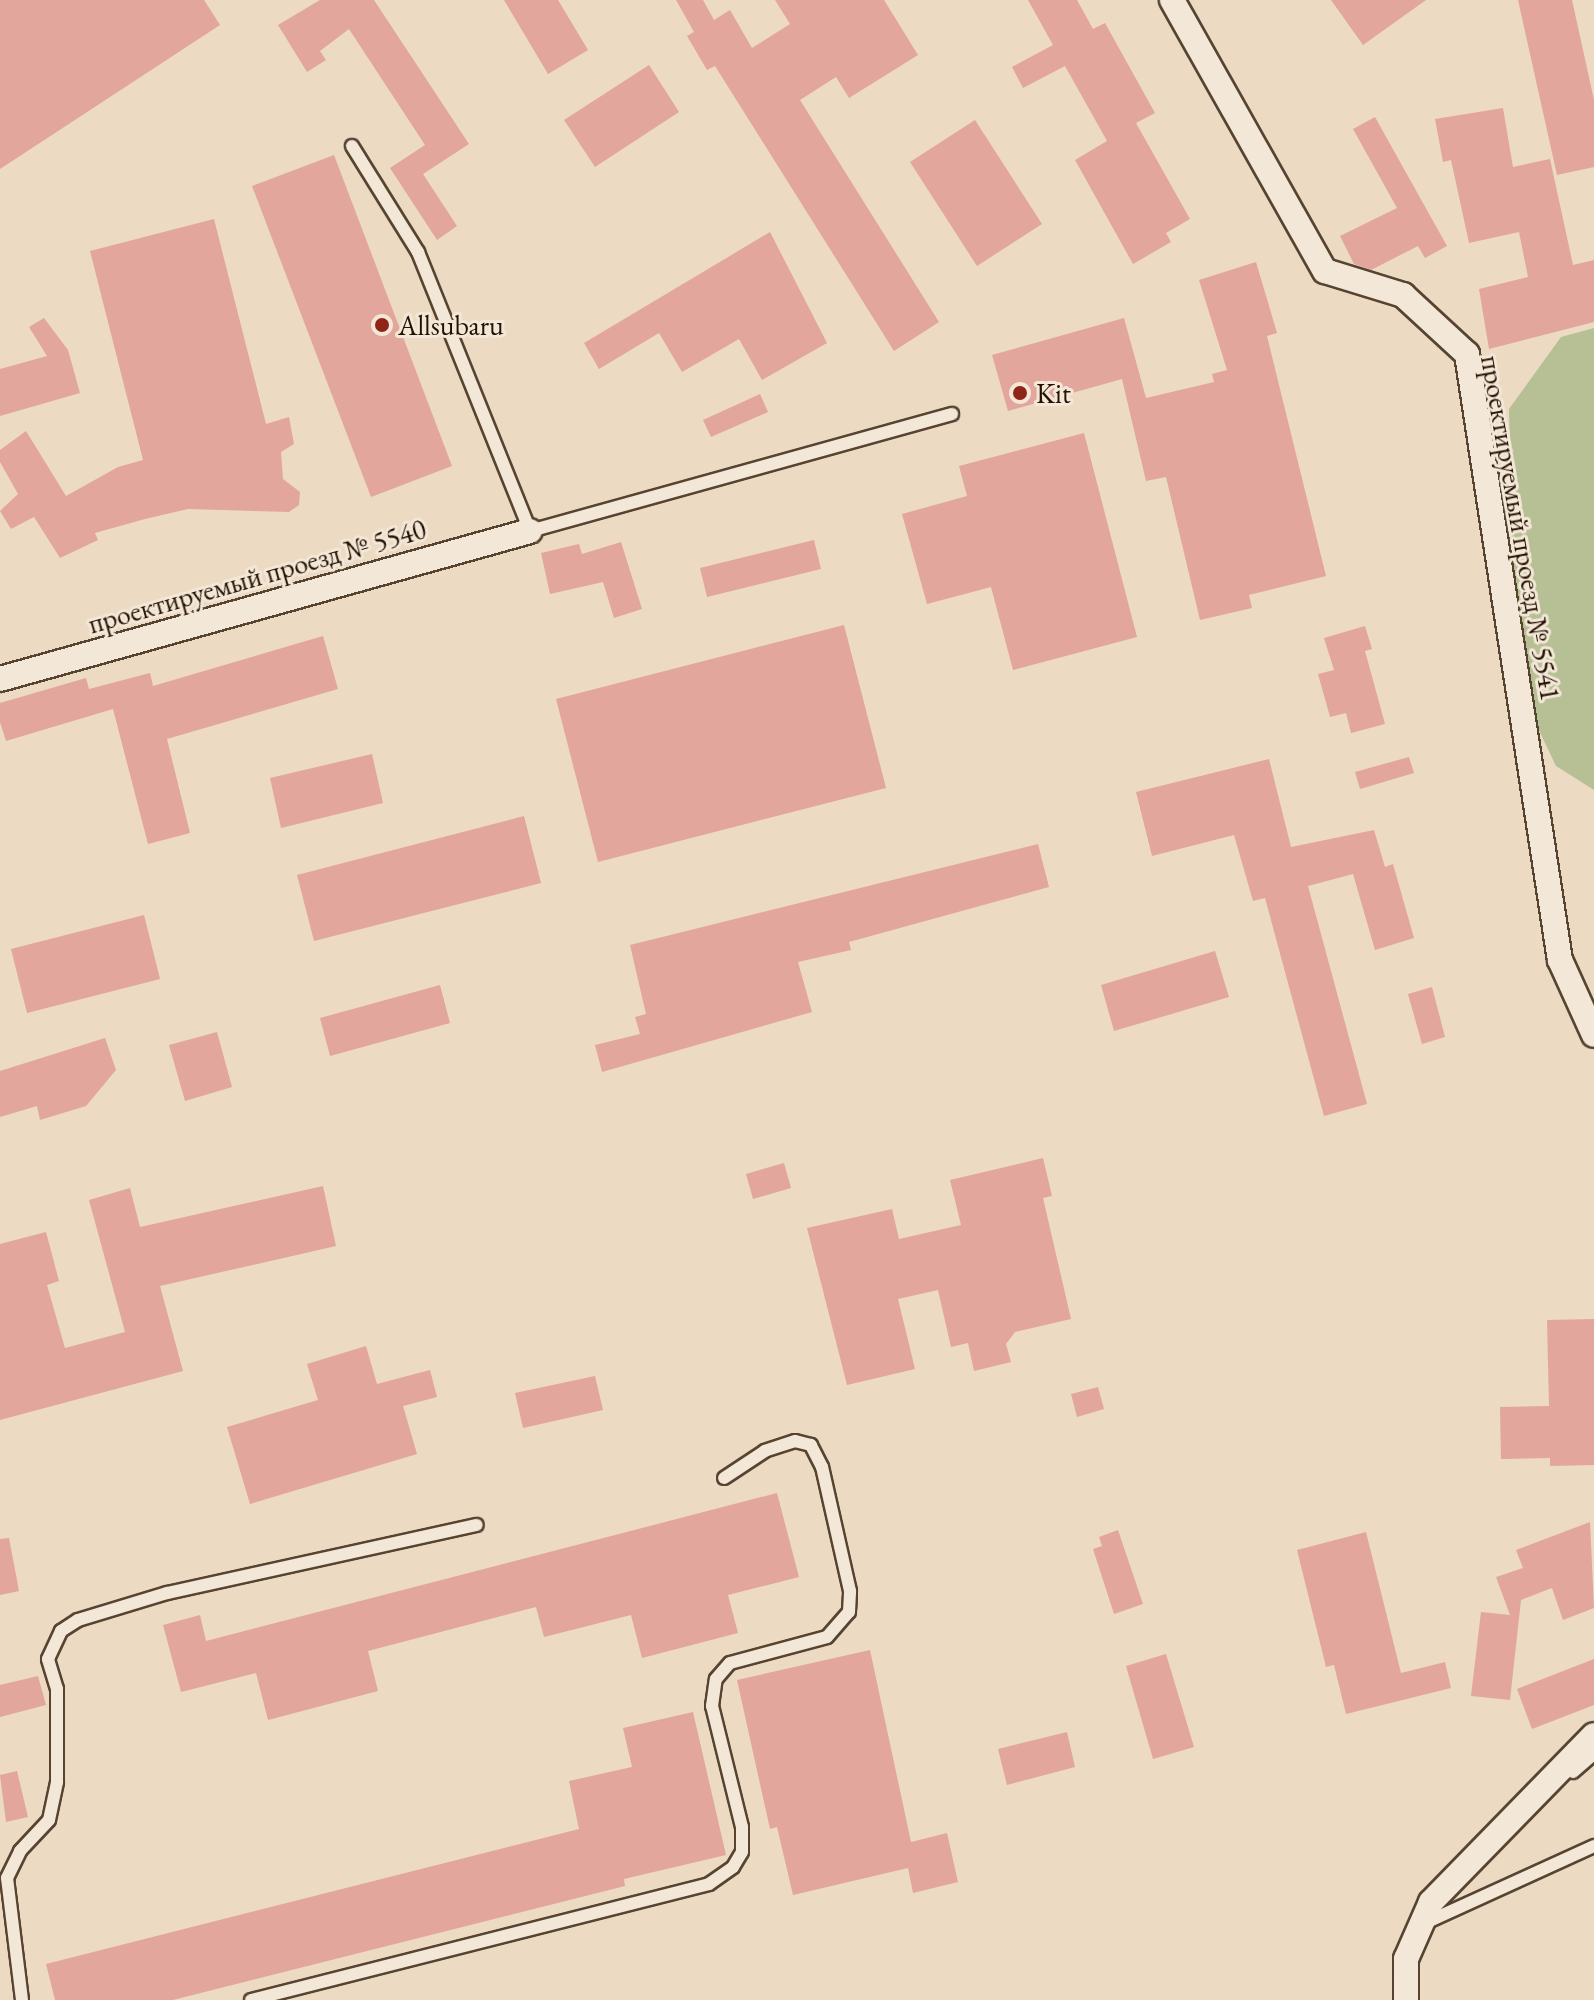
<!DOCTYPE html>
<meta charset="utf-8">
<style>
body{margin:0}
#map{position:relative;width:1594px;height:2000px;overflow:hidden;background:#ecdac3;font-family:"EB Garamond",serif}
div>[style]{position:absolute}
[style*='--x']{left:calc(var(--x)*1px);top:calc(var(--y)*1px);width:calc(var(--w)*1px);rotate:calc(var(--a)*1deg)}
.green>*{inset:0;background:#b7c095}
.building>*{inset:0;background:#e2a69c}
.roads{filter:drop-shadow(2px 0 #564431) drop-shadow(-2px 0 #564431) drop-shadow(0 2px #564431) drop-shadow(0 -2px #564431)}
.service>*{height:12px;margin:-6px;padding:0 6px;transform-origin:6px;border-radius:6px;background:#f3e7d8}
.minor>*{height:24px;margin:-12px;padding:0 12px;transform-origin:12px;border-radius:12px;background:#f3e7d8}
.dots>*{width:22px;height:22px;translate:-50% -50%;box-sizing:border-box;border:4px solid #f3e7d8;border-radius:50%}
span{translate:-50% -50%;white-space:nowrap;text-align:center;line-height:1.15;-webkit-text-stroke:6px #f3e7d8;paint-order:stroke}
.poi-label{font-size:28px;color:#241200}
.left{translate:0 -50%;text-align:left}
.street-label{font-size:28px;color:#241200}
</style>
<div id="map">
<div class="green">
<i style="clip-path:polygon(1594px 328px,1594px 790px,1556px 766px,1515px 680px,1509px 409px,1561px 337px)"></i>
</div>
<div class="building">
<i style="clip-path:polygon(0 0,204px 0,220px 25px,0 169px)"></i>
<i style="clip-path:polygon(320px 0,374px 0,469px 144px,423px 174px,457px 226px,437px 240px,390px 168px,425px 145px,349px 29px,320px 51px,326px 60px,307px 72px,278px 25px)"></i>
<i style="clip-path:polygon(504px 0,558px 0,588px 50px,548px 74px)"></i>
<i style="clip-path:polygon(676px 0,703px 0,714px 20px,730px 10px,752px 48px,790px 24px,775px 0,884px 0,918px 55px,849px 98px,836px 77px,800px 100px,939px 322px,894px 351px,715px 66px,707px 70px,687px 36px,694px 32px)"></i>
<i style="clip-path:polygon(1028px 0,1077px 0,1093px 29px,1105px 23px,1155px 113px,1136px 123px,1190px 219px,1166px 233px,1171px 242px,1133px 264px,1075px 160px,1107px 141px,1065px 66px,1023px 88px,1012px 67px,1053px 45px)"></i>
<i style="clip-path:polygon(1331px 0,1426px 0,1363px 45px)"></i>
<i style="clip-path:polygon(1518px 0,1572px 0,1594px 100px,1594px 167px,1557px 175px)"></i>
<i style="clip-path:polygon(649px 65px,679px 112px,595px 167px,564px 120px)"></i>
<i style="clip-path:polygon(1503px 108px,1513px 167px,1550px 159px,1573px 265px,1594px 260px,1594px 322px,1489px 349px,1479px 289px,1528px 277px,1519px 232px,1469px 243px,1451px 160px,1443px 162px,1435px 119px)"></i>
<i style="clip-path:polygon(1375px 117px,1447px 246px,1425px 258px,1418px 246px,1371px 270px,1354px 264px,1340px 236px,1397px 208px,1353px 129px)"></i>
<i style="clip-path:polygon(975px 120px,1042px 224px,977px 266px,910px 162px)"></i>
<i style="clip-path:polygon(334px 155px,452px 466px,371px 497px,252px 186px)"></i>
<i style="clip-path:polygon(214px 219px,266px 424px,289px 417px,294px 444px,281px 452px,283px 479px,300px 492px,299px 505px,289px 512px,188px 509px,145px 519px,95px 533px,98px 540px,60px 558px,34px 517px,11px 529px,0 511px,18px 494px,0 462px,0 450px,26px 431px,66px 496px,118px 467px,143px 460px,90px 251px)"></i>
<i style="clip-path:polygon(770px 232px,827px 343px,762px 380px,739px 339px,682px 372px,659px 333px,599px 369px,584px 343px)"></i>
<i style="clip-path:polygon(1256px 262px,1277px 333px,1267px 336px,1326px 576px,1249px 595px,1252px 608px,1200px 620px,1166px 477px,1146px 481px,1122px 379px,1008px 411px,992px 355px,1124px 318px,1146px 398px,1214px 382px,1212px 374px,1227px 370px,1199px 280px)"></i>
<i style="clip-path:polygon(44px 318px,68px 350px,80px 393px,0 416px,0 369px,47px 356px,29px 327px)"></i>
<i style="clip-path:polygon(760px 394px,768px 412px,711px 437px,703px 420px)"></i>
<i style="clip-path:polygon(1084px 433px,1137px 637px,1013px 670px,991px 587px,927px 604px,902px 514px,967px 496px,959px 466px)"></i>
<i style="clip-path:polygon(814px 540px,821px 569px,707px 597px,700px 568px)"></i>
<i style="clip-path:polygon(621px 542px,642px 609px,614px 618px,603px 582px,550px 594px,541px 553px,579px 544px,582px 554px)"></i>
<i style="clip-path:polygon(844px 625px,886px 788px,598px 862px,556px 699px)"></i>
<i style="clip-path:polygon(1365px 626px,1372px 649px,1365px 651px,1385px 724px,1351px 733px,1346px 713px,1330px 717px,1318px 674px,1334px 670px,1324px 638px)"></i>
<i style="clip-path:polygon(323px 636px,338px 689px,167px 739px,190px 833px,148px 844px,113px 709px,6px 741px,0 722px,0 703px,86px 678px,89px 689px,150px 673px,153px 686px)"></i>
<i style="clip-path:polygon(372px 754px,383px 803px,281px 828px,270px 778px)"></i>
<i style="clip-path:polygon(1409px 757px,1414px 773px,1360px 789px,1355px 772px)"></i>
<i style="clip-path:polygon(1269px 759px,1291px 847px,1374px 830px,1385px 867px,1393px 864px,1414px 938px,1375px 950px,1353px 874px,1308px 886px,1367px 1104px,1324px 1116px,1265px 898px,1253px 901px,1234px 835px,1152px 856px,1136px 792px)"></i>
<i style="clip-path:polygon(524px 816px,541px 883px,314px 941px,297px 875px)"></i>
<i style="clip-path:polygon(1038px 844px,1049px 887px,849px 942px,851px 950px,798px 962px,812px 1012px,602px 1072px,595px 1045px,640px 1034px,635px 1017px,646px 1014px,630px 945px)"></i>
<i style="clip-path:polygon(144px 915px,160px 979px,27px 1013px,11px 949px)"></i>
<i style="clip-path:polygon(1215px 951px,1229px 997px,1114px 1031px,1101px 985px)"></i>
<i style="clip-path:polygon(440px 985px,450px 1023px,330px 1056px,320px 1018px)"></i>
<i style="clip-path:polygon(1432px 987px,1445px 1037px,1422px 1044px,1408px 994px)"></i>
<i style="clip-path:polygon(217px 1032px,232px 1087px,185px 1101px,169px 1045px)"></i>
<i style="clip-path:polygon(105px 1038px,116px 1070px,86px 1106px,40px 1120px,37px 1106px,0 1117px,0 1071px)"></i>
<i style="clip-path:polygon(1043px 1158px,1052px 1196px,1043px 1198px,1071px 1319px,1015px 1332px,1006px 1344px,1011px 1362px,974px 1371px,968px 1343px,951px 1347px,938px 1290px,898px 1299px,915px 1369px,847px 1385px,807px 1228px,892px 1209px,899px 1239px,961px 1225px,950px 1180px)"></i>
<i style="clip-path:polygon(784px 1163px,791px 1188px,753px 1199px,746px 1174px)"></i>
<i style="clip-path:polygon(323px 1186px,336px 1246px,160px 1286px,183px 1371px,0 1420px,0 1244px,46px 1232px,59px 1281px,47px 1285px,65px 1348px,125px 1332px,89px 1200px,130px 1188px,140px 1227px)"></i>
<i style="clip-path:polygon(1594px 1319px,1594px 1465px,1550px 1466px,1550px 1458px,1501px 1459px,1500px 1407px,1549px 1406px,1547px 1320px)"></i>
<i style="clip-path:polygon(366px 1346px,377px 1384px,430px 1370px,437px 1397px,403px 1406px,417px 1454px,250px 1504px,227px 1427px,318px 1400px,307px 1364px)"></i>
<i style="clip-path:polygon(595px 1376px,603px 1410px,523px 1428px,515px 1393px)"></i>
<i style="clip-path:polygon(1098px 1387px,1104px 1409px,1077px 1417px,1071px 1394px)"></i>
<i style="clip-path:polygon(777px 1493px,799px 1577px,728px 1595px,738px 1633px,642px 1658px,631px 1615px,544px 1637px,536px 1607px,368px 1651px,378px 1691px,268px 1720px,256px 1673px,181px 1692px,163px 1625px,200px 1615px,206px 1641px)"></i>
<i style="clip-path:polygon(1590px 1522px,1594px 1608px,1563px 1620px,1552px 1588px,1521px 1600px,1510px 1700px,1471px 1696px,1481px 1612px,1510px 1615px,1496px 1577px,1523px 1568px,1516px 1550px)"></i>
<i style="clip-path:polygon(1118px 1530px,1143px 1604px,1114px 1614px,1093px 1549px,1102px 1546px,1099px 1537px)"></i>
<i style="clip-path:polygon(1366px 1532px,1401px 1673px,1445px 1662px,1451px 1688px,1346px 1714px,1334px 1665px,1326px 1667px,1297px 1550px)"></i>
<i style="clip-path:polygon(9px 1538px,19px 1591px,0 1595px,0 1539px)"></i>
<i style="clip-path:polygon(870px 1650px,911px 1842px,947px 1833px,958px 1882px,913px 1893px,908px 1868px,793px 1895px,777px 1827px,770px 1829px,737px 1680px)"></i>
<i style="clip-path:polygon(1166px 1654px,1194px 1747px,1153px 1759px,1126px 1666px)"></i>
<i style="clip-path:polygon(1594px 1659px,1594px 1705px,1532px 1729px,1517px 1689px)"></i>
<i style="clip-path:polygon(38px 1676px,46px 1705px,0 1717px,0 1685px)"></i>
<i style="clip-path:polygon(693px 1712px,726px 1855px,624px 1879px,625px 1886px,173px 2000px,55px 2000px,46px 1964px,579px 1829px,569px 1781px,632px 1767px,623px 1728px)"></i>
<i style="clip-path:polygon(1067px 1732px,1075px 1767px,1007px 1785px,998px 1749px)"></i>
<i style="clip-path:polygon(17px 1771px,28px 1817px,6px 1822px,0 1775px)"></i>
</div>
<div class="roads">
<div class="service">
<i style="--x:352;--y:146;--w:125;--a:58.1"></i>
<i style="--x:418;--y:252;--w:301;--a:68.1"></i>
<i style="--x:530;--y:531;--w:438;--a:-15.5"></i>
<i style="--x:1573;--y:1772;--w:28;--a:-41"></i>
<i style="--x:1425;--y:1923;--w:186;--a:-24.5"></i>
<i style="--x:22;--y:2000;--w:123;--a:-97"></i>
<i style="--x:7;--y:1878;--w:30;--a:-64"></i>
<i style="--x:20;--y:1851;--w:42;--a:-46.9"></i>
<i style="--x:49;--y:1820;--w:39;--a:-78"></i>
<i style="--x:57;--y:1782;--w:93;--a:-90"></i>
<i style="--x:57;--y:1689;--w:31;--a:-107"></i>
<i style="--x:48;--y:1659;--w:31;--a:-65"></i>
<i style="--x:61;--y:1631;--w:20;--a:-33"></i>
<i style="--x:78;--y:1620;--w:93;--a:-16.9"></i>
<i style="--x:167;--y:1593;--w:317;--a:-12.4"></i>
<i style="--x:251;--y:2000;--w:472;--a:-14.2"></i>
<i style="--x:709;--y:1884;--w:29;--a:-35"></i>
<i style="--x:733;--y:1867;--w:17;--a:-59"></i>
<i style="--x:742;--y:1852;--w:25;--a:-90"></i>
<i style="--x:742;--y:1827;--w:125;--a:-103.9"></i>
<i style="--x:712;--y:1706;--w:27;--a:-82"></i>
<i style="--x:716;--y:1679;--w:21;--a:-49"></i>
<i style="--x:730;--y:1663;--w:100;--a:-15"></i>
<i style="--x:827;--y:1637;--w:33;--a:-49"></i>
<i style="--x:849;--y:1612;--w:21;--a:-87"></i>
<i style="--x:850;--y:1591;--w:127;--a:-102.7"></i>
<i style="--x:822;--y:1467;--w:25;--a:-117"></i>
<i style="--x:811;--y:1445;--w:16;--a:-166"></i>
<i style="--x:795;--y:1441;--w:32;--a:162"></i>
<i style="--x:765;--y:1451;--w:49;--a:146.6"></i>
</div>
<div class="minor">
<i style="--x:1172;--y:0;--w:311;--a:60.6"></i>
<i style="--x:1325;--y:271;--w:82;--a:17.1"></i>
<i style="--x:1403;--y:295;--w:87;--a:42.7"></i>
<i style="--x:1467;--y:354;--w:613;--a:81.28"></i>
<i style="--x:1560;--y:960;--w:82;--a:65.6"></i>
<i style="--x:0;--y:679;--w:550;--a:-15.6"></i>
<i style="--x:1406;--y:2000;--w:41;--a:-90"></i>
<i style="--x:1406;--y:1959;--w:62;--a:-66.3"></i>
<i style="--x:1431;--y:1902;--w:233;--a:-45.7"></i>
</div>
</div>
<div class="dots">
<i style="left:382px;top:325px;background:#8f2418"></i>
<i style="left:1020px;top:393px;background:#8f2418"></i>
</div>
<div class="poi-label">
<span class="left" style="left:398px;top:325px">Allsubaru</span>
<span class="left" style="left:1036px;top:393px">Kit</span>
</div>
<div class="street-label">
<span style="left:1521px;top:528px;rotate:80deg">проектируемый проезд № 5541</span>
<span style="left:257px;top:576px;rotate:-16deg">проектируемый проезд № 5540</span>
</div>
</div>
